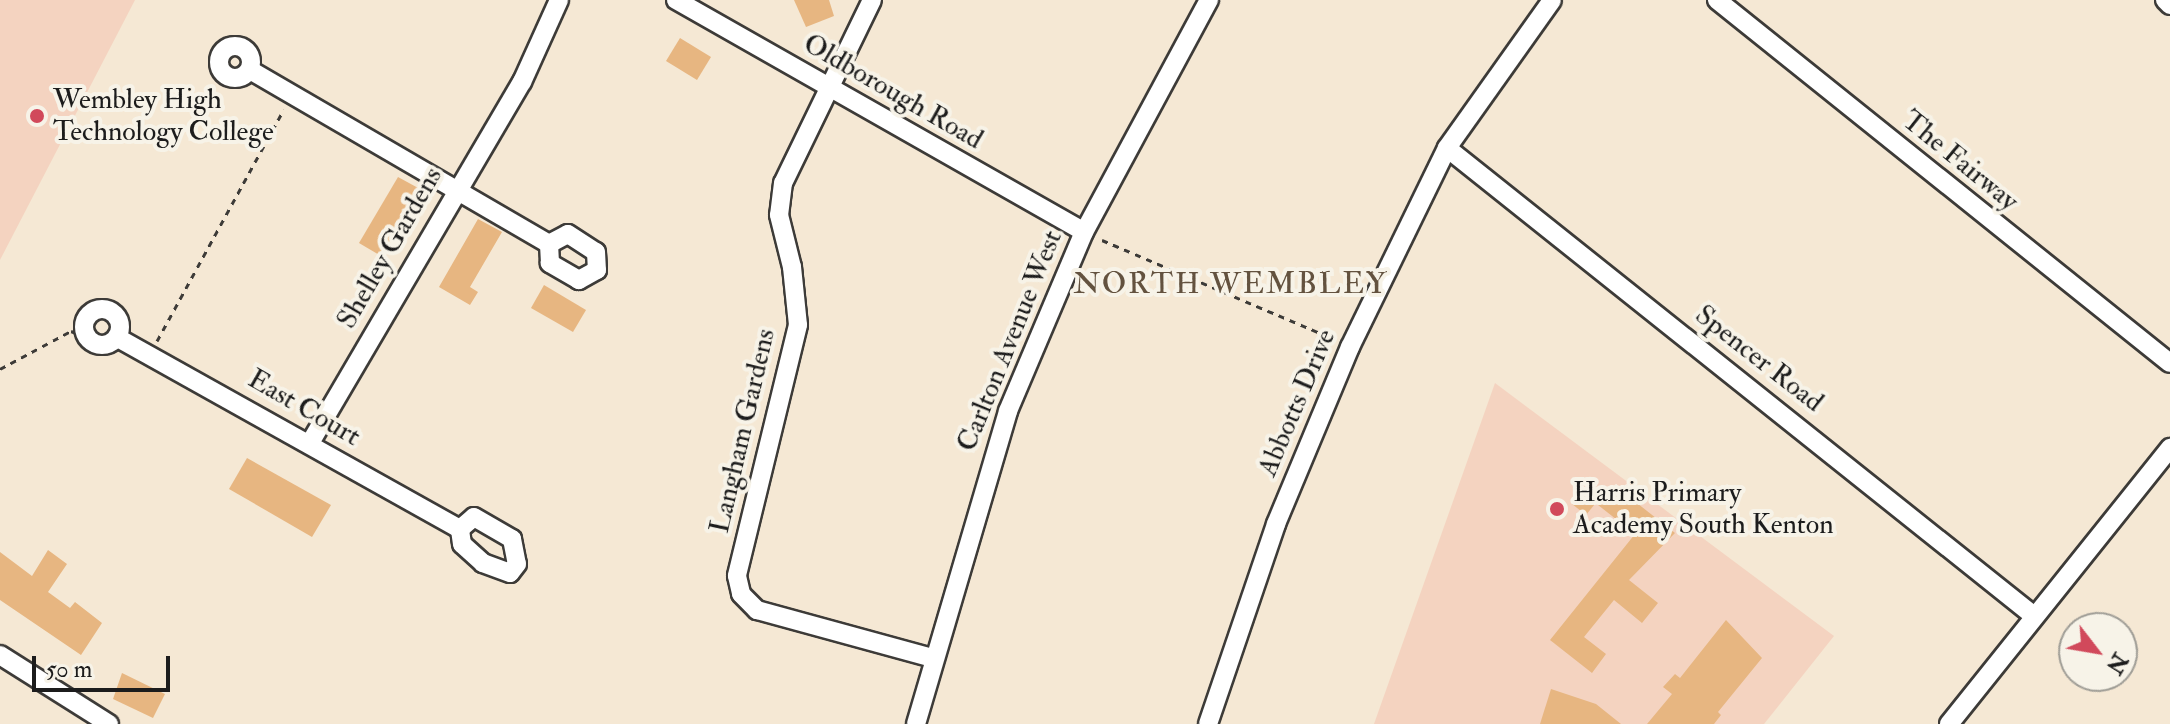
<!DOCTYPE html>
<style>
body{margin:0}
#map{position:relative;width:2170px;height:724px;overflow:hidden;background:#f5e8d4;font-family:"IM FELL Double Pica",serif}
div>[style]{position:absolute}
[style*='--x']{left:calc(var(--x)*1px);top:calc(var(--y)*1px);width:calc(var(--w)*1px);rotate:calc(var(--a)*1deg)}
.built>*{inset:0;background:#f4d3c0}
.building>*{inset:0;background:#e7b681}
.path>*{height:3px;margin-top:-1.5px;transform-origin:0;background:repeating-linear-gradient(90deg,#3d3b38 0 6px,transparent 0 12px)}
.roads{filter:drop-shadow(2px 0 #3d3b38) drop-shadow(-2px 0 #3d3b38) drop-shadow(0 2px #3d3b38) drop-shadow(0 -2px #3d3b38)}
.minor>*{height:18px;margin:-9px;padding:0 9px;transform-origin:9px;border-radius:9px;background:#fff}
.minor>.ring{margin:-9px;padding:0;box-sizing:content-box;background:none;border:18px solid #fff;border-radius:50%}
.dots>*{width:22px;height:22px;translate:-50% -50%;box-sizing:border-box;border:4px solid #f7f3e8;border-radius:50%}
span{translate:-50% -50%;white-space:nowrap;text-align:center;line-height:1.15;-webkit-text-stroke:8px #f7f3e8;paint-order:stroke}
.street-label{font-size:28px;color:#1c1c1c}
.poi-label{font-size:28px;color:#1c1c1c}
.left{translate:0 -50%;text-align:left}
.neighbourhood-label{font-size:30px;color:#63523f;letter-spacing:2px}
.north{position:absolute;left:2058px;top:612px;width:80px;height:80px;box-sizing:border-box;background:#f7f3e8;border:2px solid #9f9d96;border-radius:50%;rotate:121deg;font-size:22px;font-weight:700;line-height:32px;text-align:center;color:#1c1c1c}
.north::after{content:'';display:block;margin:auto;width:28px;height:36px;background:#d1495b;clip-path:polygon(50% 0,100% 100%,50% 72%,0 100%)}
.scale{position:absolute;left:32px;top:656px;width:138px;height:36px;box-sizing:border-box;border:4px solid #1c1c1c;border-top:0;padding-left:10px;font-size:24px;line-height:28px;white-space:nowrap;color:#1c1c1c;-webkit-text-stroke:6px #f7f3e8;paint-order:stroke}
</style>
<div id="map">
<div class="built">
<i style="clip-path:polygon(0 0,135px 0,0 260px)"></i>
<i style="clip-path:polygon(1495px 383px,1834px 636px,1764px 724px,1374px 724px)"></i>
</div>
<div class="building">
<i style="clip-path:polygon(794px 0,829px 0,834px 16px,806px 27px)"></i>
<i style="clip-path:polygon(680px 38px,711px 57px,697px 80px,666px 61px)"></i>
<i style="clip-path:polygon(398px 177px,420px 189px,381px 256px,359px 243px)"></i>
<i style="clip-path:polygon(478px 219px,502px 232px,470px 287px,478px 292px,470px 305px,439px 287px)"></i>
<i style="clip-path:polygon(544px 285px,586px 310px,573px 332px,531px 308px)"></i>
<i style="clip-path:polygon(247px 458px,331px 505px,312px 537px,229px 489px)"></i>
<i style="clip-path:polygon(1588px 483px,1603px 494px,1586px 515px,1572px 504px)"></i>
<i style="clip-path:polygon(1614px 485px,1675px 533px,1629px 580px,1658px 603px,1642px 623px,1614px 600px,1584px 637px,1606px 654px,1592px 673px,1550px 640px,1635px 534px,1598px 505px)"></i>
<i style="clip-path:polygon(48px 550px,67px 564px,48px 592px,70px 608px,75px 602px,102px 623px,81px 655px,0 600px,0 552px,32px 576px)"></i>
<i style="clip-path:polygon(1726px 620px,1762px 658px,1718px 712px,1721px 715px,1714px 724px,1647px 724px,1672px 694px,1663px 687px,1675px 674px,1680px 678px)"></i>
<i style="clip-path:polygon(122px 673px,165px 694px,153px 718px,113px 699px)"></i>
<i style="clip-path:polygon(1551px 689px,1596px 704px,1621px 724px,1540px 724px)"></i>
</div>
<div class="path">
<i style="--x:1102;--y:240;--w:252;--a:23.1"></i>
<i style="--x:157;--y:341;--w:264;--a:-61.3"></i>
<i style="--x:0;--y:369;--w:81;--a:-28.2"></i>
<i style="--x:71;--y:331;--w:16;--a:22"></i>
</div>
<div class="roads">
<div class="minor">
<i style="--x:676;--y:0;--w:469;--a:29.6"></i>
<i style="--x:872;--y:0;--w:203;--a:115.9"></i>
<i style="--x:783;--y:183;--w:32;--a:97"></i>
<i style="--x:779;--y:215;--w:54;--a:76"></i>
<i style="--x:792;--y:267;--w:58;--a:84.1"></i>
<i style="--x:798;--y:325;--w:258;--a:103.7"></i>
<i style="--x:737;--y:576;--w:18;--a:77"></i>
<i style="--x:741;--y:594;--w:23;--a:45"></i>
<i style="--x:757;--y:610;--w:181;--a:15.3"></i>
<i style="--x:1717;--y:0;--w:580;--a:38.71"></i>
<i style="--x:2165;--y:0;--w:7;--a:45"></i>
<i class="ring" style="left:219px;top:46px;width:14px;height:14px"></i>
<i style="--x:250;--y:70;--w:346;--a:30.2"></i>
<i style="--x:1447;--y:148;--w:751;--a:38.56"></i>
<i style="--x:568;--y:234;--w:33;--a:33"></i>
<i style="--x:596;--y:252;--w:18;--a:87"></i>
<i style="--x:597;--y:270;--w:21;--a:151"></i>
<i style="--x:579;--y:280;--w:34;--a:-150"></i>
<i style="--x:550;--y:263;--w:19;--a:-93"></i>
<i style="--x:549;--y:244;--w:21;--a:-28"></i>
<i class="ring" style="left:84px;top:309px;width:18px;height:18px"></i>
<i style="--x:118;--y:338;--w:392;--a:29.2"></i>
<i style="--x:310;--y:443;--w:419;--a:-59.6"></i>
<i style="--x:522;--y:82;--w:90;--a:-65.7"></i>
<i style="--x:474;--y:517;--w:44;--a:30.1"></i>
<i style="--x:512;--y:539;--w:25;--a:79"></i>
<i style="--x:517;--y:564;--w:11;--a:128"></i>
<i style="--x:510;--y:573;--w:29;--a:-160"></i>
<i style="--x:483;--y:563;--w:28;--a:-138"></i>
<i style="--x:462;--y:544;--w:15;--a:-98"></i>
<i style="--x:460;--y:529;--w:18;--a:-41"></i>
<i style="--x:0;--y:655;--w:129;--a:32.3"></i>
<i style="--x:916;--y:724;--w:326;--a:-73.6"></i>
<i style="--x:1008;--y:411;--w:194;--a:-67"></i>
<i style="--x:1084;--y:232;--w:264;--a:-61.7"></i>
<i style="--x:1208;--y:724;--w:211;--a:-71.2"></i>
<i style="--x:1276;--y:524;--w:192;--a:-67.3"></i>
<i style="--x:1350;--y:347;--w:221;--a:-64"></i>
<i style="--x:1447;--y:148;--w:181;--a:-54.6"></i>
<i style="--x:1949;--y:724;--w:354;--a:-51.3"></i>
</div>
</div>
<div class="dots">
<i style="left:37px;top:116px;background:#d1495b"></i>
<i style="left:1557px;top:509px;background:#d1495b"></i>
</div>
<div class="street-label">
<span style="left:893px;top:92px;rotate:30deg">Oldborough Road</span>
<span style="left:1960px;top:161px;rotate:39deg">The Fairway</span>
<span style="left:390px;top:248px;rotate:-60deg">Shelley Gardens</span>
<span style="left:1010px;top:341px;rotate:-68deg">Carlton Avenue West</span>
<span style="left:1759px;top:359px;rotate:38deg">Spencer Road</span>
<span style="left:1297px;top:403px;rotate:-67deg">Abbotts Drive</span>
<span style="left:304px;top:408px;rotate:30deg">East Court</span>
<span style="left:743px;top:431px;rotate:-77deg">Langham Gardens</span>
</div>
<div class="poi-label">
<span class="left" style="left:53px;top:116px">Wembley High<br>Technology College</span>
<span class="left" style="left:1573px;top:509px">Harris Primary<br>Academy South Kenton</span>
</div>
<div class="neighbourhood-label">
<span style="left:1231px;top:284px">NORTH WEMBLEY</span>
</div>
<div class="north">N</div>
<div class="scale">50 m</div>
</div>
